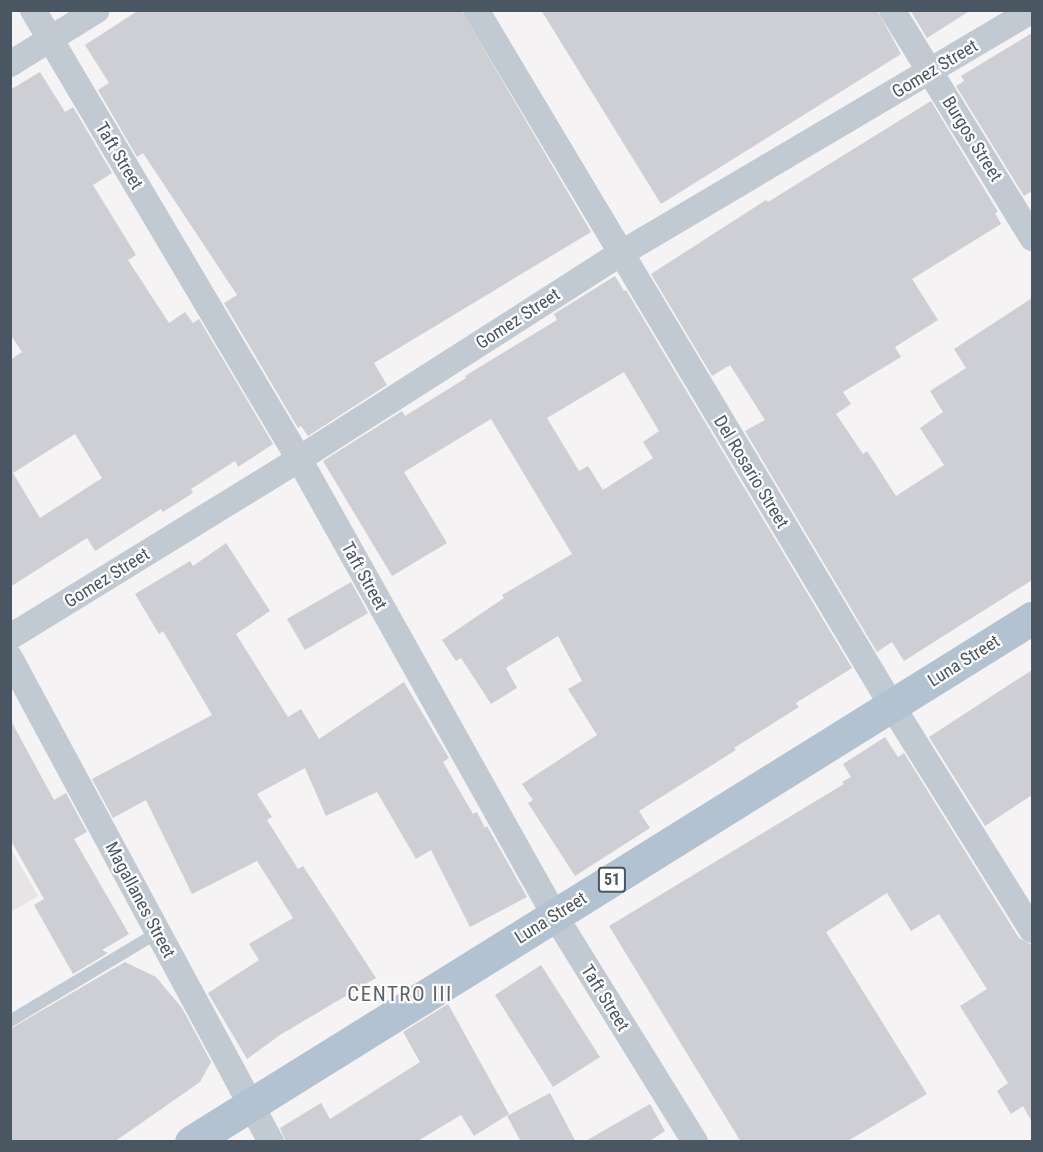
<!DOCTYPE html>
<style>
body{margin:0}
#map{position:relative;width:1043px;height:1152px;overflow:hidden;background:#f5f3f3;font-family:"Roboto Condensed",sans-serif}
div>[style]{position:absolute}
[style*='--x']{left:calc(var(--x)*1px);top:calc(var(--y)*1px);width:calc(var(--w)*1px);rotate:calc(var(--a)*1deg)}
.education>*{inset:0;background:#e6e4e5}
.building>*{inset:0;background:#cdcfd5}
.lane>*{height:12px;margin:-6px;padding:0 6px;transform-origin:6px;border-radius:6px;background:#c1cad2}
.street>*{height:26px;margin:-13px;padding:0 13px;transform-origin:13px;border-radius:13px;background:#c1cad2}
.primary>*{height:33px;margin:-16.5px;padding:0 16.5px;transform-origin:16.5px;border-radius:16.5px;background:#b3c2d1}
span{translate:-50% -50%;white-space:nowrap;text-align:center;line-height:1.15;-webkit-text-stroke:4.5px #fff;paint-order:stroke}
.shield-label span{padding:2px 4px;background:#fff;border:2px solid;border-radius:4px;-webkit-text-stroke-width:0}
.shield-label{font-size:16px;color:#4a5661;font-weight:700}
.street-label{font-size:18px;color:#4a5661}
.quarter-label{font-size:21px;color:#5f6368;letter-spacing:1.5px}
.frame{position:absolute;inset:0;border:12px solid #4a5661;pointer-events:none}
</style>
<div id="map">
<div class="education">
<i style="clip-path:polygon(11px 849px,38px 896px,11px 912px,10px 912px)"></i>
</div>
<div class="building">
<i style="clip-path:polygon(139px 10px,461px 10px,591px 232px,374px 363px,387px 385px,308px 436px,301px 426px,298px 428px,224px 303px,237px 295px,143px 153px,137px 157px,98px 90px,109px 83px,85px 45px)"></i>
<i style="clip-path:polygon(541px 10px,877px 10px,901px 54px,661px 204px)"></i>
<i style="clip-path:polygon(910px 10px,971px 10px,927px 38px)"></i>
<i style="clip-path:polygon(1032px 33px,1032px 191px,1024px 196px,956px 86px,964px 81px,961px 76px)"></i>
<i style="clip-path:polygon(evenodd,40px 72px,65px 112px,73px 107px,112px 173px,93px 185px,136px 255px,128px 260px,169px 323px,185px 312px,193px 323px,199px 319px,273px 444px,238px 467px,235px 461px,191px 489px,193px 493px,163px 512px,161px 509px,95px 551px,87px 538px,10px 587px,10px 360px,22px 352px,10px 334px,10px 90px,40px 72px,75px 434px,102px 478px,40px 518px,13px 473px,75px 434px)"></i>
<i style="clip-path:polygon(931px 101px,998px 212px,995px 213px,1001px 224px,912px 279px,938px 320px,895px 347px,901px 357px,843px 392px,851px 404px,836px 414px,863px 454px,867px 451px,896px 496px,944px 465px,920px 428px,943px 412px,930px 391px,966px 368px,954px 349px,1032px 298px,1032px 580px,904px 661px,892px 642px,877px 652px,745px 431px,765px 420px,730px 365px,712px 376px,651px 274px,766px 200px,768px 202px)"></i>
<i style="clip-path:polygon(evenodd,615px 276px,624px 291px,626px 290px,852px 668px,796px 703px,799px 707px,734px 748px,736px 750px,639px 811px,650px 828px,575px 876px,528px 803px,533px 800px,522px 784px,597px 735px,568px 689px,582px 681px,558px 636px,506px 668px,517px 688px,491px 704px,461px 658px,456px 661px,442px 640px,504px 598px,502px 595px,572px 554px,491px 419px,404px 472px,447px 543px,392px 576px,323px 461px,402px 411px,405px 416px,466px 378px,465px 376px,557px 320px,554px 314px,615px 276px,624px 372px,659px 431px,643px 442px,653px 458px,603px 490px,588px 466px,579px 471px,547px 418px,624px 372px)"></i>
<i style="clip-path:polygon(226px 543px,270px 611px,236px 634px,288px 717px,301px 709px,319px 739px,404px 682px,449px 758px,443px 762px,473px 814px,477px 812px,485px 828px,487px 826px,527px 897px,470px 927px,431px 850px,416px 859px,377px 792px,326px 816px,305px 768px,257px 794px,272px 817px,267px 820px,298px 869px,303px 866px,376px 978px,280px 1035px,247px 1059px,208px 993px,259px 960px,249px 944px,293px 918px,257px 861px,192px 894px,146px 800px,113px 818px,92px 779px,212px 715px,163px 631px,159px 634px,135px 594px,190px 561px,193px 566px)"></i>
<i style="clip-path:polygon(351px 582px,368px 613px,305px 650px,287px 619px)"></i>
<i style="clip-path:polygon(1032px 670px,1032px 795px,985px 826px,929px 737px)"></i>
<i style="clip-path:polygon(10px 719px,54px 800px,66px 793px,87px 832px,74px 839px,129px 934px,102px 950px,108px 953px,73px 974px,34px 905px,44px 899px,10px 839px)"></i>
<i style="clip-path:polygon(885px 737px,898px 757px,904px 753px,1019px 938px,1032px 945px,1032px 1122px,1023px 1106px,1011px 1114px,997px 1091px,1008px 1083px,960px 1006px,987px 989px,939px 914px,911px 931px,887px 893px,826px 932px,927px 1094px,846px 1142px,741px 1142px,609px 926px,844px 784px,842px 782px,851px 777px,843px 764px)"></i>
<i style="clip-path:polygon(125px 962px,156px 977px,182px 1008px,211px 1062px,200px 1082px,114px 1142px,10px 1142px,10px 1029px)"></i>
<i style="clip-path:polygon(541px 965px,600px 1057px,553px 1087px,495px 995px)"></i>
<i style="clip-path:polygon(448px 1004px,509px 1114px,474px 1136px,461px 1115px,416px 1142px,286px 1142px,280px 1128px,321px 1103px,330px 1119px,420px 1062px,403px 1032px)"></i>
<i style="clip-path:polygon(550px 1093px,576px 1142px,521px 1142px,507px 1116px)"></i>
<i style="clip-path:polygon(650px 1104px,665px 1131px,648px 1142px,584px 1142px)"></i>
</div>
<div class="lane">
<i style="--x:10;--y:1021;--w:171;--a:-30.9"></i>
</div>
<div class="street">
<i style="--x:33;--y:10;--w:522;--a:59.36"></i>
<i style="--x:299;--y:459;--w:524;--a:60.74"></i>
<i style="--x:555;--y:916;--w:266;--a:58.2"></i>
<i style="--x:476;--y:10;--w:811;--a:59.13"></i>
<i style="--x:892;--y:706;--w:264;--a:58"></i>
<i style="--x:892;--y:10;--w:268;--a:58.4"></i>
<i style="--x:10;--y:64;--w:102;--a:-31.8"></i>
<i style="--x:10;--y:637;--w:339;--a:-31.6"></i>
<i style="--x:299;--y:459;--w:381;--a:-32.6"></i>
<i style="--x:620;--y:254;--w:479;--a:-30.6"></i>
<i style="--x:10;--y:658;--w:550;--a:61.66"></i>
</div>
<div class="primary">
<i style="--x:191;--y:1142;--w:991;--a:-31.93"></i>
</div>
<div class="shield-label">
<span style="left:612px;top:880px">51</span>
</div>
<div class="street-label">
<span style="left:935px;top:69px;rotate:-31deg">Gomez Street</span>
<span style="left:972px;top:139px;rotate:58deg">Burgos Street</span>
<span style="left:119px;top:156px;rotate:59deg">Taft Street</span>
<span style="left:518px;top:319px;rotate:-33deg">Gomez Street</span>
<span style="left:751px;top:472px;rotate:59deg">Del Rosario Street</span>
<span style="left:364px;top:576px;rotate:61deg">Taft Street</span>
<span style="left:107px;top:578px;rotate:-32deg">Gomez Street</span>
<span style="left:964px;top:661px;rotate:-32deg">Luna Street</span>
<span style="left:140px;top:900px;rotate:62deg">Magallanes Street</span>
<span style="left:551px;top:918px;rotate:-32deg">Luna Street</span>
<span style="left:605px;top:998px;rotate:58deg">Taft Street</span>
</div>
<div class="quarter-label">
<span style="left:400px;top:994px">CENTRO III</span>
</div>
<div class="frame"></div>
</div>
